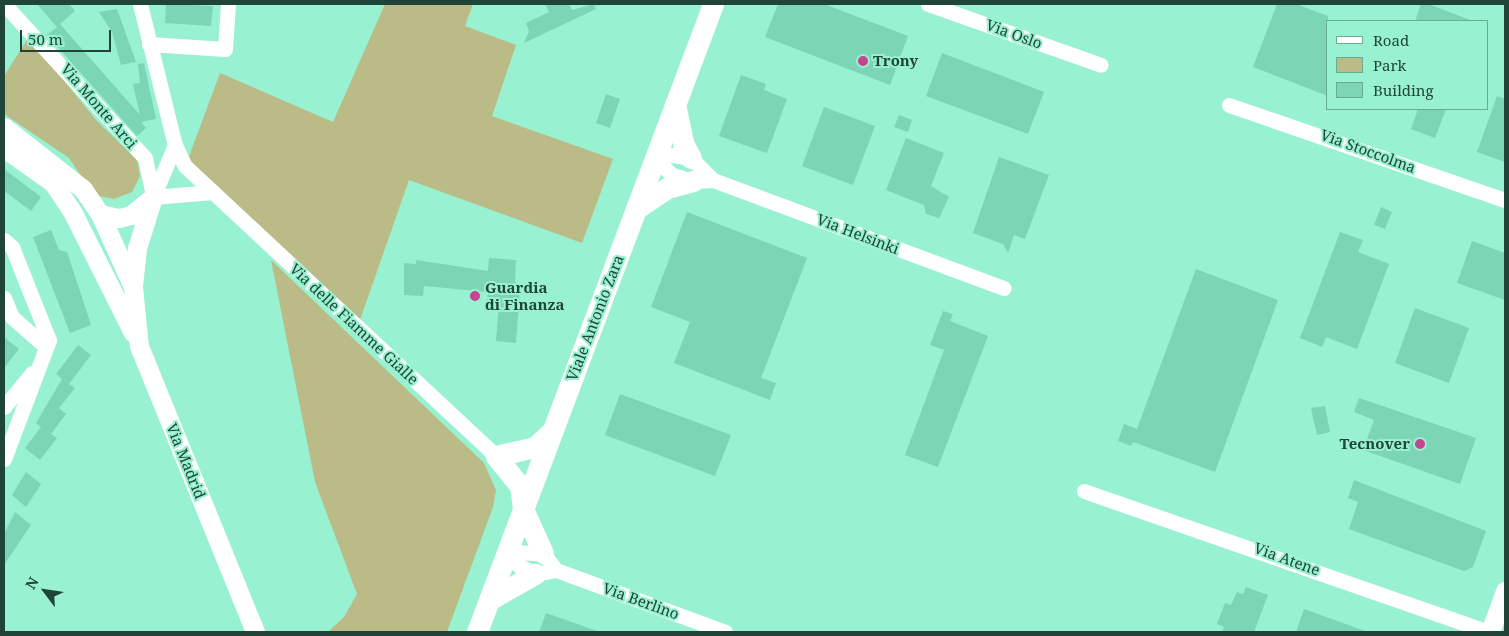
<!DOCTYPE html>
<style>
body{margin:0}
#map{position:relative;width:1509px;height:636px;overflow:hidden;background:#98f1d0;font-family:"Noto Serif",serif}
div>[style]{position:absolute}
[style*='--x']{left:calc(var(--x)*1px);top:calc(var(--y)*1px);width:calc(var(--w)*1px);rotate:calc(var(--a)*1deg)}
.green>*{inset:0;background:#bb8}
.building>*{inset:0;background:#7cd5b4}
.minor>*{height:15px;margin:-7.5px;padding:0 7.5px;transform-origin:7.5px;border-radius:7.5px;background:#fff}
.tertiary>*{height:19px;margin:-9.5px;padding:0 9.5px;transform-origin:9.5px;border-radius:9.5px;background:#fff}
.secondary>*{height:21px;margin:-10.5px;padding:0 10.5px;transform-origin:10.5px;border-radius:10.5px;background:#fff}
.dots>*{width:14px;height:14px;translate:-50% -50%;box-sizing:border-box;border:2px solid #98f1d0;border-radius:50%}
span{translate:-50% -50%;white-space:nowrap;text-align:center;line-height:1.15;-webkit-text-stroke:4px #98f1d0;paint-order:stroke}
.street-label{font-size:15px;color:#204538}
.poi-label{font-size:15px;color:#204538;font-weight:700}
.left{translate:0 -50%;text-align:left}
.right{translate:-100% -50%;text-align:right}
.frame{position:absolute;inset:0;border:5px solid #204538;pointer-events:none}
.legend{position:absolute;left:1326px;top:20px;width:162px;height:90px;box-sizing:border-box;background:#98f1d0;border:1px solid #68ac93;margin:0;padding:6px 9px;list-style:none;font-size:15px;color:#204538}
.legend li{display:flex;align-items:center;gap:10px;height:25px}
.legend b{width:25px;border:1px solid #68ac93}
.north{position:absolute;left:20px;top:566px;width:50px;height:50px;-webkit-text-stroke:4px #98f1d0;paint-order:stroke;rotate:301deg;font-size:14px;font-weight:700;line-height:20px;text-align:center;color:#204538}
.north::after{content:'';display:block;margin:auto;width:18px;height:22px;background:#204538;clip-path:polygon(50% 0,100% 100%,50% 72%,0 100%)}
.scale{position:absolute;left:20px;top:30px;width:91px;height:22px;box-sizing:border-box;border:2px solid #204538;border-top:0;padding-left:6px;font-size:15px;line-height:18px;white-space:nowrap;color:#204538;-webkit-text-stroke:4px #98f1d0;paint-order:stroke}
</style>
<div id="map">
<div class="green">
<i style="clip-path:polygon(385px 4px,473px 4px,465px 26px,516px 45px,492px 116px,613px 159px,582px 243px,409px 180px,360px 320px,187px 162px,220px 73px,333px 122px)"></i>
<i style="clip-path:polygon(29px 37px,96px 120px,137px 160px,140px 176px,132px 192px,114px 199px,94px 195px,69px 158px,4px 114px,4px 76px)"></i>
<i style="clip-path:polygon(271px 260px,484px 463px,496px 490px,493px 507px,447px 632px,328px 632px,344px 617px,357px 594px,315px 482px)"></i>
</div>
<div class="building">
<i style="clip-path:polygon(37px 4px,69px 4px,75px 11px,60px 24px,140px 115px,133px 84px,140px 83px,138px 64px,144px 63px,156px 119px,141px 122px,146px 128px,137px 136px,47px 35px,57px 27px)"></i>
<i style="clip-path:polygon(166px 4px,213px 6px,211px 26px,165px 23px)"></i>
<i style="clip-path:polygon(545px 4px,569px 4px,572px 10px,594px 4px,596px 9px,524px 43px,529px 31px,526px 23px,549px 12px)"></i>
<i style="clip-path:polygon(778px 4px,824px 4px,908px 36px,890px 85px,765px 37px)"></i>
<i style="clip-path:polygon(1277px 4px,1296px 4px,1328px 16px,1328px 96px,1253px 67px)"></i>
<i style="clip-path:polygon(1421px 4px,1428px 4px,1473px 21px,1415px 21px)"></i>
<i style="clip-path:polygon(117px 9px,136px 62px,121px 65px,112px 32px,99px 12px)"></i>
<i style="clip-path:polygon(942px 53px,1044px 92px,1028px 134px,926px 96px)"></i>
<i style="clip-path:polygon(741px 75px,766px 84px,764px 90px,787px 99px,767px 153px,719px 136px)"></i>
<i style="clip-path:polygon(606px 94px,620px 99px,610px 128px,596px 123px)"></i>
<i style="clip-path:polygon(1497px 96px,1505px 99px,1505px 162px,1477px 152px)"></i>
<i style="clip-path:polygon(824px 107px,875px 126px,853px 185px,802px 166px)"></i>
<i style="clip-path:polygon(1418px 109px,1446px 109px,1435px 138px,1411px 129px)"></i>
<i style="clip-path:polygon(899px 115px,912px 120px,908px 132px,894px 127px)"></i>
<i style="clip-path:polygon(906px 138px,944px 153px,931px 186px,949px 197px,939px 218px,926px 214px,924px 205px,886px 190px)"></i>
<i style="clip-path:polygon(999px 157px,1049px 175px,1025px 239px,1014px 235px,1008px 253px,1003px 244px,973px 233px)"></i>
<i style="clip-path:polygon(4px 169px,41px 197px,31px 211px,4px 191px)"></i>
<i style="clip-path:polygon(1381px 207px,1392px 212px,1385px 229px,1374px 225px)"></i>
<i style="clip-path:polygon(687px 212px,807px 258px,761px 378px,776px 383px,770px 400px,674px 363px,690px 322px,651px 307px)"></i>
<i style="clip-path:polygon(51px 230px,59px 250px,67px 252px,91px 325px,70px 333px,33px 237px)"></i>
<i style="clip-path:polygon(1340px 232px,1363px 240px,1358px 252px,1389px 264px,1357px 349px,1326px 337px,1322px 347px,1300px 338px)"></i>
<i style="clip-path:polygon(1472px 241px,1505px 253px,1505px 300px,1457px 283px)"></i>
<i style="clip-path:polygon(489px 258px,516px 260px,515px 281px,520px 288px,516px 343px,496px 341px,499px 304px,487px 300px,488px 292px,424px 286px,423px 296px,404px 295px,404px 263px,416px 264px,416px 260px,488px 271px)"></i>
<i style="clip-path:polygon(1196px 269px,1278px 300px,1215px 472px,1133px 442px,1131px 446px,1118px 441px,1124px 424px,1137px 429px)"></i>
<i style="clip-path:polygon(1415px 308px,1469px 328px,1449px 383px,1395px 363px)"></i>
<i style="clip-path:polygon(943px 311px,953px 314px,950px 321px,988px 336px,938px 467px,905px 455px,944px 350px,930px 345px)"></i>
<i style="clip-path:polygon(4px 337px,19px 349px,4px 368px)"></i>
<i style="clip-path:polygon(78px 345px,91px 355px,69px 384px,75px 388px,59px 408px,66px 414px,51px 434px,57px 438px,40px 460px,25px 448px,41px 427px,36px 423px,62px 379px,56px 374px)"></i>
<i style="clip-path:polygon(620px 394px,731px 435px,715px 476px,605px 435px)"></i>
<i style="clip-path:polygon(1359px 398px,1476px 438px,1460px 484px,1363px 450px,1374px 420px,1354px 412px)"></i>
<i style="clip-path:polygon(1325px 406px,1330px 432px,1317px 435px,1311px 408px)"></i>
<i style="clip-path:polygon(26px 472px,41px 484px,26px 507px,12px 495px)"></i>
<i style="clip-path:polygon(1354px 480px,1486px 531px,1473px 567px,1464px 571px,1349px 529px,1358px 502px,1348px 498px)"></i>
<i style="clip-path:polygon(15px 512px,31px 525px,4px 565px,4px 534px)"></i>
<i style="clip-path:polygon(1246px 587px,1268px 595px,1254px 632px,1222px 632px,1224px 627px,1217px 624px,1225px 603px,1231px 605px,1237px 592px,1243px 594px)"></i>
<i style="clip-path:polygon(1304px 609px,1365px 631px,1365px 632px,1296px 632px)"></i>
<i style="clip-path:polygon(546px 613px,597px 631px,597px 632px,539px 632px)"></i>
</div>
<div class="minor">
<i style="--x:4;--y:4;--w:209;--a:47.5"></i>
<i style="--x:145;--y:158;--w:40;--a:78"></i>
<i style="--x:140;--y:4;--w:145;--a:76.1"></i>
<i style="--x:175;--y:145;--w:56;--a:112.9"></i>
<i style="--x:928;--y:4;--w:183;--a:19.4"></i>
<i style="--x:149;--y:44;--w:76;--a:3.8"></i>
<i style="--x:225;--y:49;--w:45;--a:-86.2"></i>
<i style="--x:1229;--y:105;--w:292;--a:19"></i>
<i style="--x:175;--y:145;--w:23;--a:65"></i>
<i style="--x:185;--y:166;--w:425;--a:43"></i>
<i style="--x:713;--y:180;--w:31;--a:-135"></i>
<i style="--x:691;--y:158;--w:26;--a:-171"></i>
<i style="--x:665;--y:154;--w:11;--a:158"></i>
<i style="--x:655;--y:158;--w:24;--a:45"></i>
<i style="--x:672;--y:175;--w:22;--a:16"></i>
<i style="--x:693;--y:181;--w:20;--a:-3"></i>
<i style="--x:713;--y:180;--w:310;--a:20.4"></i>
<i style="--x:153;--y:197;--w:60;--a:-4.8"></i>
<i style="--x:4;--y:240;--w:11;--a:41"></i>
<i style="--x:12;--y:247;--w:100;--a:68.3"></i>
<i style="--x:49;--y:340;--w:127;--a:110.7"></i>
<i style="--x:4;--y:298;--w:21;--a:67"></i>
<i style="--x:12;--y:317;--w:45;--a:41.4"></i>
<i style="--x:4;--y:407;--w:44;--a:-50.5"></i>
<i style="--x:1084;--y:491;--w:429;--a:19.2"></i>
<i style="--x:556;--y:570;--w:21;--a:169"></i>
<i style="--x:535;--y:574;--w:19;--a:-152"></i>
<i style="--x:518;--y:565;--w:17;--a:-130"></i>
<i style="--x:507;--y:552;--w:36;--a:2"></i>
<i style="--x:543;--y:553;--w:21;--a:53"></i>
<i style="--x:556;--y:570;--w:180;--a:20.1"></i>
</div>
<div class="tertiary">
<i style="--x:4;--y:127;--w:100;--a:38.1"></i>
<i style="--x:83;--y:189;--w:30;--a:56"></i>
<i style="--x:100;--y:214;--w:78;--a:65.7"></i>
<i style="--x:4;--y:148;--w:60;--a:35.5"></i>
<i style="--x:53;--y:183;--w:36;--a:56"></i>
<i style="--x:73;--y:213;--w:134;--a:63.4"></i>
<i style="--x:153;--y:197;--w:53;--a:107.4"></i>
<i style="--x:137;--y:248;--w:39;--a:96"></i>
<i style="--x:133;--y:287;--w:59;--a:84.2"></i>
<i style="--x:139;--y:346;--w:309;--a:67.9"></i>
<i style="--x:100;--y:214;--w:19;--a:12"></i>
<i style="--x:119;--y:218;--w:12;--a:-14"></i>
<i style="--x:131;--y:215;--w:28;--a:-39"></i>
<i style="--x:1490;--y:632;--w:44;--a:-69.9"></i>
</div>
<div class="secondary">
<i style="--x:675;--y:104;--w:40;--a:78"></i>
<i style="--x:683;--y:143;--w:17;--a:62"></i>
<i style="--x:636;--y:209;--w:37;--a:-34"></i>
<i style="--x:667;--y:188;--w:27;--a:-15"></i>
<i style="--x:543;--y:553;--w:48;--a:-114.4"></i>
<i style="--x:523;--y:509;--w:23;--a:-97"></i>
<i style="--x:520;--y:486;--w:38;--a:-129"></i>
<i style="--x:496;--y:456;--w:40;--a:-13"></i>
<i style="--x:535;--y:447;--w:22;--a:-43"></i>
<i style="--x:489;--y:600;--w:53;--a:-29.5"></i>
<i style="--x:477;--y:632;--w:671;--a:-69.4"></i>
</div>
<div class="dots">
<i style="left:863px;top:61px;background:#c5458f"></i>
<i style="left:475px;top:296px;background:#c5458f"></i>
<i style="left:1420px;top:444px;background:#c5458f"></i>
</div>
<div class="street-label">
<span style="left:1014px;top:34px;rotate:20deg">Via Oslo</span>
<span style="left:99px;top:106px;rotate:49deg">Via Monte Arci</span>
<span style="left:1368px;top:151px;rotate:20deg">Via Stoccolma</span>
<span style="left:858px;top:234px;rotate:21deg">Via Helsinki</span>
<span style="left:595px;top:318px;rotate:-69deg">Viale Antonio Zara</span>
<span style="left:354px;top:324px;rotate:43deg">Via delle Fiamme Gialle</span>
<span style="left:186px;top:461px;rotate:68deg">Via Madrid</span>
<span style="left:1287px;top:559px;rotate:20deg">Via Atene</span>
<span style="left:641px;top:601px;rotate:20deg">Via Berlino</span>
</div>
<div class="poi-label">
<span class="left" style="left:873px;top:61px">Trony</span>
<span class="left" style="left:485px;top:296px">Guardia<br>di Finanza</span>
<span class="right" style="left:1410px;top:444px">Tecnover</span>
</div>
<div class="frame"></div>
<ul class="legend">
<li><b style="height:6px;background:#fff"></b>Road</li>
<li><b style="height:14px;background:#bb8"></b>Park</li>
<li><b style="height:14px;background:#7cd5b4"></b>Building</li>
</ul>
<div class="north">N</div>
<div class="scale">50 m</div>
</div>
